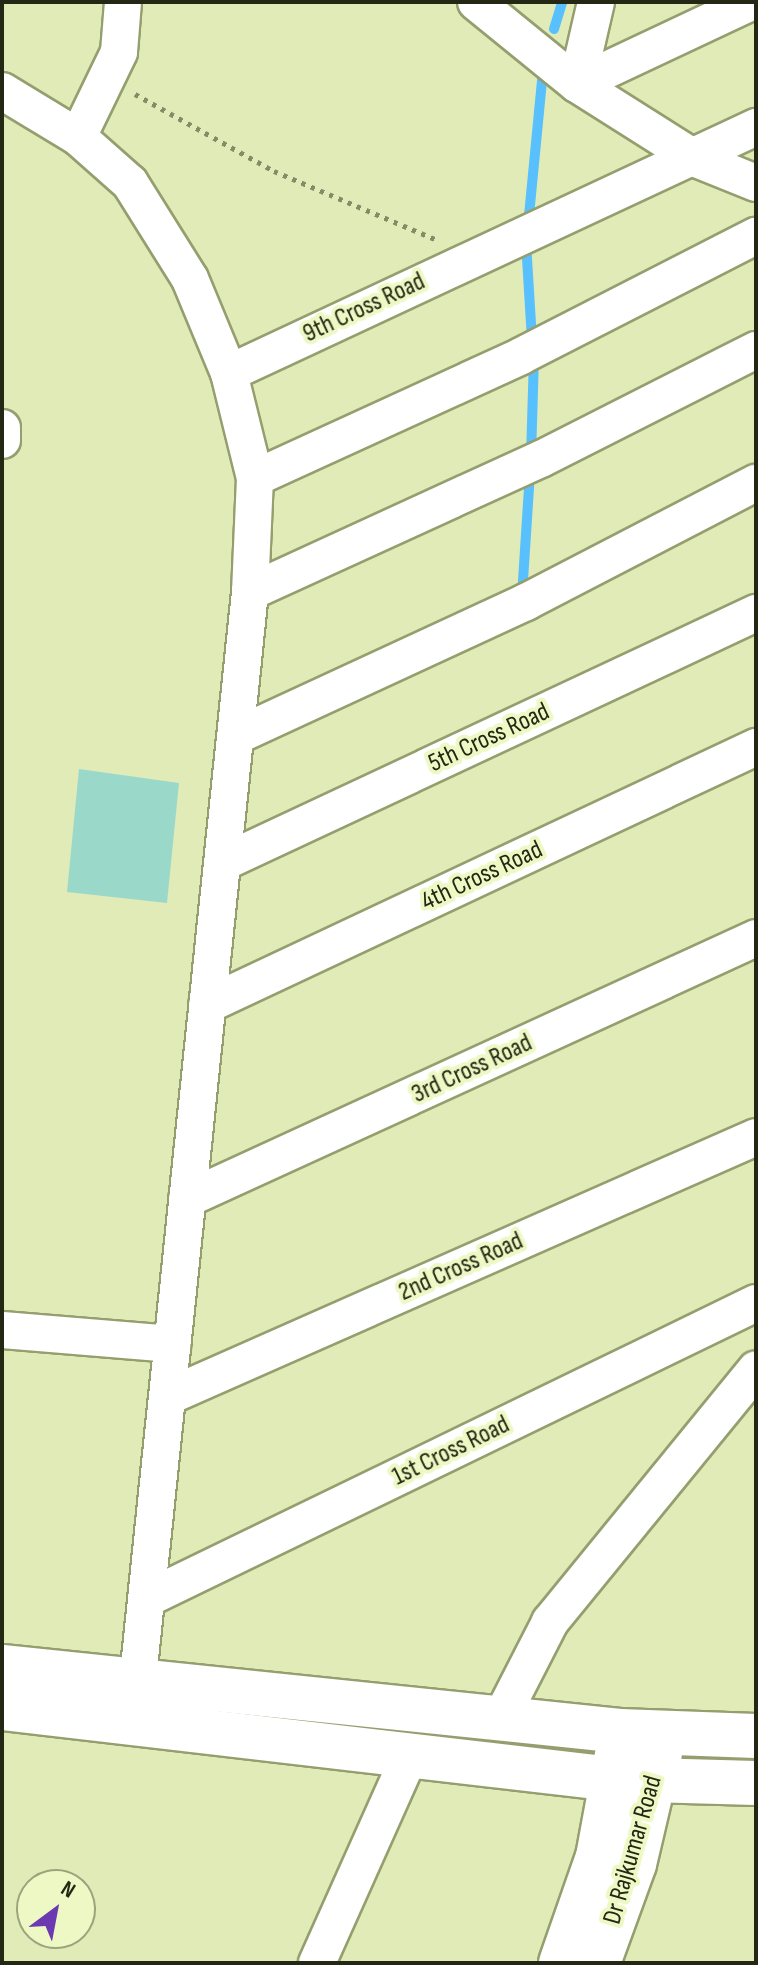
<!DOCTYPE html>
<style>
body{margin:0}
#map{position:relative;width:758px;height:1965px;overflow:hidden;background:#e0ebb8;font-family:"Sofia Sans Condensed",sans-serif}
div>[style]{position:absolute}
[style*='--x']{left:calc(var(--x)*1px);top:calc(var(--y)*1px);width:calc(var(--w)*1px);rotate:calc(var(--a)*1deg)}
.stream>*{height:10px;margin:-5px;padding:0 5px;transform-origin:5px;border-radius:5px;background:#58c0fd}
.building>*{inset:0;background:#9ad9c9}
.path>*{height:5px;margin-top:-2.5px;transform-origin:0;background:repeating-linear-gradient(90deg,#838b67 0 4px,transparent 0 10px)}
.roads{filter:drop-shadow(2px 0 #949e6e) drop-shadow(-2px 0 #949e6e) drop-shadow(0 2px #949e6e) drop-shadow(0 -2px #949e6e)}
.minor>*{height:36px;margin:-18px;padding:0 18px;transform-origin:18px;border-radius:18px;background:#fff}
.major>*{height:44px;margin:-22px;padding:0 22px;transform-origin:22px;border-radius:22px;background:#fff}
span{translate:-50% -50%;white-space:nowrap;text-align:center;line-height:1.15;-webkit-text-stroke:8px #edf8c5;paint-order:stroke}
.street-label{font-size:26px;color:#232713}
.frame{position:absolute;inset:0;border:4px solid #232713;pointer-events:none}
.north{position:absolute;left:16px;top:1869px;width:80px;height:80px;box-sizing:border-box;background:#edf8c5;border:2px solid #9ca47e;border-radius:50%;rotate:32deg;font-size:22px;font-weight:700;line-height:32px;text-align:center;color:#232713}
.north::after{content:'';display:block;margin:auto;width:28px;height:36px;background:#6b3ab1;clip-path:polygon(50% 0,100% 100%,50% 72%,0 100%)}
</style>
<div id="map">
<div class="stream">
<i style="--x:554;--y:29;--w:28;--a:-73"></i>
<i style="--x:528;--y:226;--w:147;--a:-84.5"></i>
<i style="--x:526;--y:242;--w:99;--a:86.5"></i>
<i style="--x:531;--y:457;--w:100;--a:-88.3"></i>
<i style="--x:522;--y:596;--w:123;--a:-86.3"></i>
</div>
<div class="building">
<i style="clip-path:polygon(79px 769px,179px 783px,167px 903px,67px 892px)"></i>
</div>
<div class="path">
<i style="--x:135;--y:94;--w:159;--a:29"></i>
<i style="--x:274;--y:171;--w:175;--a:22.9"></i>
</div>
<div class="roads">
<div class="minor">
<i style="--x:476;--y:2;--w:130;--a:39.1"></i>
<i style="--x:577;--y:84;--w:192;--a:-25.2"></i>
<i style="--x:596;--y:2;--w:84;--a:103"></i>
<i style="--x:577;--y:84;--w:138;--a:32.3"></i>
<i style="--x:694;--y:158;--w:67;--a:22"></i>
<i style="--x:2;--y:91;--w:89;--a:31.2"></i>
<i style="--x:78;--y:137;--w:69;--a:41.5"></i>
<i style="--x:130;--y:183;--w:113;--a:58"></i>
<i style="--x:190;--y:279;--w:102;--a:67.5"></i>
<i style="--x:229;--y:373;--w:108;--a:76.1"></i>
<i style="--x:255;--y:478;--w:114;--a:92.5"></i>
<i style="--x:250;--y:592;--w:1120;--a:95.89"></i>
<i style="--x:78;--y:137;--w:94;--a:-64.2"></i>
<i style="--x:119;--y:52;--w:50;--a:-85.4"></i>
<i style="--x:229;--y:373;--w:582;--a:-25.02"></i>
<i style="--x:2;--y:428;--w:12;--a:90"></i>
<i style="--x:255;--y:478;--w:293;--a:-24.6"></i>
<i style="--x:521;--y:356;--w:264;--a:-27.1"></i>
<i style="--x:250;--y:592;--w:320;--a:-24.6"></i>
<i style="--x:541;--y:459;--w:241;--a:-26.9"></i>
<i style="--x:236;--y:736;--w:319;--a:-24.8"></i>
<i style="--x:526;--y:602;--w:259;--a:-27.4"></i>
<i style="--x:222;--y:863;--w:590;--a:-25.09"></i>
<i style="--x:207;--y:1005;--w:607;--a:-25.17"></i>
<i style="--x:187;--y:1199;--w:626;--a:-24.64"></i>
<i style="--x:2;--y:1330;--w:171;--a:4.7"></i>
<i style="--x:167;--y:1397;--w:644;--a:-23.82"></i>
<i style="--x:146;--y:1599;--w:678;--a:-25.88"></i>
<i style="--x:502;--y:1716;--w:106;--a:-62.9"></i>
<i style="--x:550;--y:1622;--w:326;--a:-50.8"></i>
<i style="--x:317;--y:1963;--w:228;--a:-65.9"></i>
</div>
<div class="major">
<i style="--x:2;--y:1667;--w:621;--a:5.91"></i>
<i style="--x:620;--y:1731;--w:136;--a:2.1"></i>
<i style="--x:2;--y:1708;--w:615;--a:6.63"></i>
<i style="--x:613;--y:1779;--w:143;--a:1.6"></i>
<i style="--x:561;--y:1963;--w:112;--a:-70.8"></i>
<i style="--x:598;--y:1857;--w:110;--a:-79.5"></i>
<i style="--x:598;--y:1963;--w:105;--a:-70"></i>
<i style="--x:634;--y:1864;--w:114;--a:-76.8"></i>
</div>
</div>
<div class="street-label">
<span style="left:364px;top:308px;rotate:-25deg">9th Cross Road</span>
<span style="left:489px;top:738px;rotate:-25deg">5th Cross Road</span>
<span style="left:482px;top:876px;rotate:-25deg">4th Cross Road</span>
<span style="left:472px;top:1069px;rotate:-25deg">3rd Cross Road</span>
<span style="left:461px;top:1267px;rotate:-24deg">2nd Cross Road</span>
<span style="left:451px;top:1451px;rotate:-26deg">1st Cross Road</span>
<span style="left:633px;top:1850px;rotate:-74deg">Dr Rajkumar Road</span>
</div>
<div class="frame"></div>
<div class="north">N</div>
</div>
